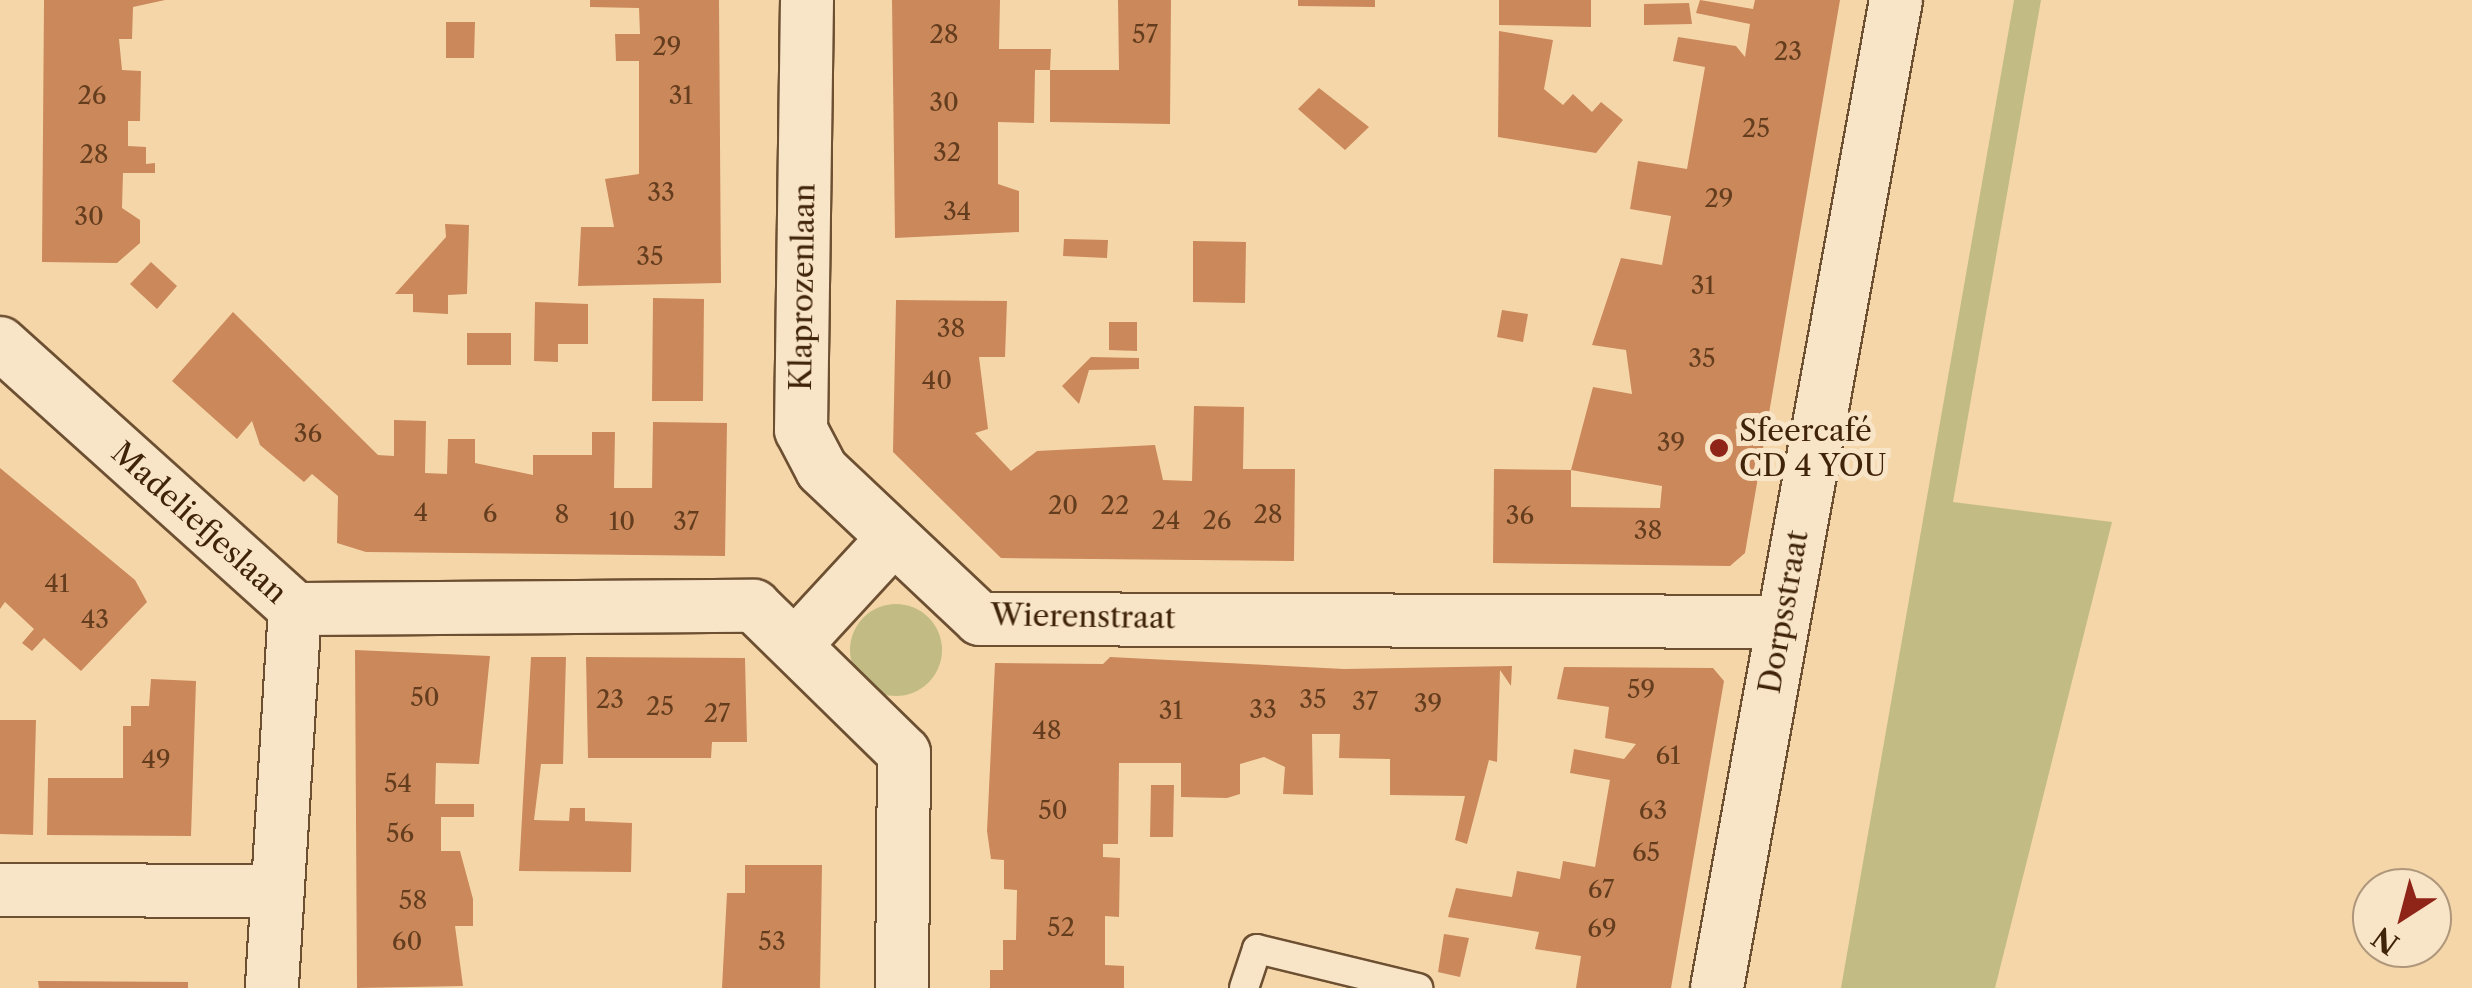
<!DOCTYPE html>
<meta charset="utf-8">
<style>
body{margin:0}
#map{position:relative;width:2472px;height:988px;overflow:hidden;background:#f5d6a9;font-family:"Libre Caslon Text",serif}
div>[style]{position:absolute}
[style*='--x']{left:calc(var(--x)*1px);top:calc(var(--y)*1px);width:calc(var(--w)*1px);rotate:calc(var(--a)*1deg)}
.green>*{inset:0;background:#c2bc84}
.round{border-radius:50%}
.building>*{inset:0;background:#cb885a}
.roads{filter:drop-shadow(2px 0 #6d5032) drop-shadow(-2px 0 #6d5032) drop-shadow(0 2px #6d5032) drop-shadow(0 -2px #6d5032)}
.service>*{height:28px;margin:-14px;padding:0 14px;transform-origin:14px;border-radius:14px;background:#f8e4c7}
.minor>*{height:52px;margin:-26px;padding:0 26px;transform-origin:26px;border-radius:26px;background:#f8e4c7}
.dots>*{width:28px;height:28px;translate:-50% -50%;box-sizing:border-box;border:5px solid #f8e4c7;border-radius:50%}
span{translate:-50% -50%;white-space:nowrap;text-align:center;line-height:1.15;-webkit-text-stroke:10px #f8e4c7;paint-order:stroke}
.number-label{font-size:25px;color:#633d1e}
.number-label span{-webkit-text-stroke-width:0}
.street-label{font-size:30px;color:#40240a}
.poi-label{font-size:30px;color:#40240a}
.left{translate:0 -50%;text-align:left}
.north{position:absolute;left:2352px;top:868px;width:100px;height:100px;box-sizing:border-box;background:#f8e4c7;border:2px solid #ae977b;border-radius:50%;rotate:216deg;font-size:28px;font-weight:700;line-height:40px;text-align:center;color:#40240a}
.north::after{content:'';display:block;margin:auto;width:35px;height:45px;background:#8f2418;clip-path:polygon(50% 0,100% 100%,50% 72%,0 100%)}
</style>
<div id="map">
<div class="green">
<i style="clip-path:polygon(2014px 0,2041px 0,1953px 502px,2112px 522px,1995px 988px,1841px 988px)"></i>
<i class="round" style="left:850px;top:604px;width:92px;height:92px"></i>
</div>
<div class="building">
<i style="clip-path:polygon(44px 0,165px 0,133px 7px,132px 39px,119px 39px,122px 70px,141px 71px,140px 121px,128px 121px,128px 146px,146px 147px,146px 164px,155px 163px,155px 173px,123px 173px,122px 208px,140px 220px,140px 243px,117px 263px,42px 262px)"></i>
<i style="clip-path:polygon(590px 0,719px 0,721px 283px,578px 286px,581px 227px,614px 227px,605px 179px,639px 174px,639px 61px,616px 61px,615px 34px,640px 34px,639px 8px,590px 7px)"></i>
<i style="clip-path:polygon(892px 0,1000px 0,999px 49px,1051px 49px,1050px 70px,1035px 70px,1034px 123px,998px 122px,998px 184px,1019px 191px,1019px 232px,895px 238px)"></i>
<i style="clip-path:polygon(1118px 0,1171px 0,1170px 124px,1050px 122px,1050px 70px,1119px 70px)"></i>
<i style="clip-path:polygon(1298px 0,1375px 0,1375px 7px,1298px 6px)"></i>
<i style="clip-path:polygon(1499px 0,1591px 0,1591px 27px,1499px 25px)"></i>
<i style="clip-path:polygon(1700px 0,1753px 9px,1755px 0,1840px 0,1745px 553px,1730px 566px,1493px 563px,1494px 469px,1571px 470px,1571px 507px,1660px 508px,1662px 486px,1571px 470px,1593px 387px,1632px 394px,1626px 350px,1592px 345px,1621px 258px,1662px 265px,1671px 216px,1630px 209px,1638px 161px,1687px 169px,1705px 67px,1673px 61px,1678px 37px,1736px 46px,1745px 57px,1750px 24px,1696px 13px)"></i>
<i style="clip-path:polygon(1689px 3px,1692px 24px,1644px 25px,1644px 4px)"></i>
<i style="clip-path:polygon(446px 22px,475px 22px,474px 58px,446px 58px)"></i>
<i style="clip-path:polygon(1499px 31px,1553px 40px,1544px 89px,1563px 105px,1573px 94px,1592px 112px,1601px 102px,1623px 120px,1596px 153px,1498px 137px)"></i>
<i style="clip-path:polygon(1319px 88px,1369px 127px,1345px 150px,1298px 109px)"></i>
<i style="clip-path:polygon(445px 224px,469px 225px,467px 294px,448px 295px,448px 314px,413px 312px,413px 294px,395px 294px,446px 237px)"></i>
<i style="clip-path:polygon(1064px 239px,1108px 240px,1107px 258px,1063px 256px)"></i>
<i style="clip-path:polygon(1193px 241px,1246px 242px,1245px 303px,1193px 302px)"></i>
<i style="clip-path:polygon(151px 262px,177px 286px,157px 309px,130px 284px)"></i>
<i style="clip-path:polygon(653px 298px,704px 299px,703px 401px,652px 401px)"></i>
<i style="clip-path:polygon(896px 300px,1007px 301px,1005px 357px,979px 357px,988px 429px,975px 433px,1011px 471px,1037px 451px,1155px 445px,1163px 480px,1192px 481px,1194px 406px,1244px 407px,1243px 469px,1295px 469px,1294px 561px,1001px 558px,893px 452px)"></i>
<i style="clip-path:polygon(535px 302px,588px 304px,588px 344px,558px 344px,558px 362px,534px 361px)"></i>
<i style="clip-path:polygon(1502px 310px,1528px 314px,1523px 342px,1497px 337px)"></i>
<i style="clip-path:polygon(233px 312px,378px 455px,394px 456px,394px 420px,426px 421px,425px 473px,447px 474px,448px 439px,475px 439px,475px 463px,533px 475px,533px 455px,592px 455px,592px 432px,615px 432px,614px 488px,652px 488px,653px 422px,727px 423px,725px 556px,366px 552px,337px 543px,338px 496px,312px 474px,304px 482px,260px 445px,252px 421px,237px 439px,172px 381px)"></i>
<i style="clip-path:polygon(1109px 322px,1137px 322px,1137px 351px,1109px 350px)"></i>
<i style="clip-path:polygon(467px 333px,511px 333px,511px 365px,467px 365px)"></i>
<i style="clip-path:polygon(1091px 357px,1139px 358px,1139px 369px,1089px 370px,1079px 404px,1062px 386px)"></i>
<i style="clip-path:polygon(0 468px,135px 580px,147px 602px,81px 671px,44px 638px,32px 651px,22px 643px,34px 629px,5px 602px,0 609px)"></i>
<i style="clip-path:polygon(355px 650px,490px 656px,479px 764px,436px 763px,435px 804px,474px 804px,474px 817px,441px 817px,441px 851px,460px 851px,473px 899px,473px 926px,455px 926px,463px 986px,357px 988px)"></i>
<i style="clip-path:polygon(531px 657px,566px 657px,563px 764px,541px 764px,534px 820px,569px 821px,570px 808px,585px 808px,585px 821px,632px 823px,631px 872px,519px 871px)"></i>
<i style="clip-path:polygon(586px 657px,745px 658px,747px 742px,712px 742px,711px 758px,588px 758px)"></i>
<i style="clip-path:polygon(1110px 657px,1344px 669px,1512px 666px,1511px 686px,1500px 670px,1497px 762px,1489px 760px,1467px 844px,1455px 840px,1465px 796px,1390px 795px,1390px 759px,1339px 758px,1340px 734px,1312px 734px,1313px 795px,1283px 794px,1285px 767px,1264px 757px,1240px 764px,1240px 794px,1227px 798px,1181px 797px,1181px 763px,1102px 763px,1119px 763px,1118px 844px,1103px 844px,1103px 857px,1120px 858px,1119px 917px,1105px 916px,1105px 965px,1124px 966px,1124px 988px,990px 988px,990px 970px,1003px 970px,1003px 940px,1016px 940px,1017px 890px,1004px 889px,1004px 860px,991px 859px,987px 831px,995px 663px,1103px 664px)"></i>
<i style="clip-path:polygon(1564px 667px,1713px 668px,1724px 681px,1671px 988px,1576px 988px,1581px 956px,1535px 949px,1539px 932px,1448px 917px,1456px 888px,1512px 897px,1517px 871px,1560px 879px,1563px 861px,1595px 867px,1610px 780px,1570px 773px,1574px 749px,1624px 759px,1636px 744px,1605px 738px,1609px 707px,1557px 699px)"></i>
<i style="clip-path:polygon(151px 679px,196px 681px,191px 836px,47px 835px,48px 778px,123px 778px,123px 726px,131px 726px,131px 706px,149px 706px)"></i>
<i style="clip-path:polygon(0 720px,36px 720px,33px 835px,0 834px)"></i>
<i style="clip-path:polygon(1151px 785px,1174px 785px,1173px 837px,1150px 837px)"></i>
<i style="clip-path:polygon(745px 865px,822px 865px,820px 988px,722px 988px,727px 893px,745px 893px)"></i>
<i style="clip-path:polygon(1444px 934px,1469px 938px,1460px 977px,1438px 972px)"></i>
<i style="clip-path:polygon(38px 981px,188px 982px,188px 988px,39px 988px)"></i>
</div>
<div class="roads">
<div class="service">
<i style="--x:1244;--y:988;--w:41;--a:-71.6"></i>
<i style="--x:1257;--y:949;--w:166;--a:13.6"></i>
</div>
<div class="minor">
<i style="--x:807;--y:0;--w:430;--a:90.8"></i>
<i style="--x:801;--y:430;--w:45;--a:62.3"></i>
<i style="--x:822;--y:470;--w:217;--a:43.3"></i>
<i style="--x:980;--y:619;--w:801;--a:0.21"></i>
<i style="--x:0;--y:343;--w:397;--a:42"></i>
<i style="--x:295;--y:609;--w:380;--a:93.5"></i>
<i style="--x:295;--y:609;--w:459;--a:-0.4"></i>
<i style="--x:754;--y:606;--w:210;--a:44.4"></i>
<i style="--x:904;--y:753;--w:235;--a:90.5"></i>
<i style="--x:796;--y:644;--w:143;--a:-47.3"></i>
<i style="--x:0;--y:890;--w:272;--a:0.2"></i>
<i style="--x:1717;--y:988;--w:1004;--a:-79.73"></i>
</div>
</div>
<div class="dots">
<i style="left:1719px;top:448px;background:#8f2418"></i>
</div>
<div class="number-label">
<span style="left:944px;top:35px">28</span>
<span style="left:1145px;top:35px">57</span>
<span style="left:667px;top:47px">29</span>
<span style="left:1788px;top:52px">23</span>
<span style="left:92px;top:96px">26</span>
<span style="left:681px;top:96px">31</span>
<span style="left:944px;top:103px">30</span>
<span style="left:1756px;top:129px">25</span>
<span style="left:947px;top:153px">32</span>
<span style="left:94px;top:155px">28</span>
<span style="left:661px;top:193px">33</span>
<span style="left:1719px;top:199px">29</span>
<span style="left:957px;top:212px">34</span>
<span style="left:89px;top:217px">30</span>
<span style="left:650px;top:257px">35</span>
<span style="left:1703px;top:286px">31</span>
<span style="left:951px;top:329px">38</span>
<span style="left:1702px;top:359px">35</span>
<span style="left:937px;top:381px">40</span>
<span style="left:308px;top:434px">36</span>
<span style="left:1671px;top:443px">39</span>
<span style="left:1063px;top:506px">20</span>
<span style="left:1115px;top:506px">22</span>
<span style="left:421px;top:513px">4</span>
<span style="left:490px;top:514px">6</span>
<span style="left:562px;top:515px">8</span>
<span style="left:1268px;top:515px">28</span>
<span style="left:1520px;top:516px">36</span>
<span style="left:1166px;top:521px">24</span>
<span style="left:1217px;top:521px">26</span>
<span style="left:622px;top:522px">10</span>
<span style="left:686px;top:522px">37</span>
<span style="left:1648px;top:531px">38</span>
<span style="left:57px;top:584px">41</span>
<span style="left:95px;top:620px">43</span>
<span style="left:1641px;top:690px">59</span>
<span style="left:425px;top:698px">50</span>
<span style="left:610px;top:700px">23</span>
<span style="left:1313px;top:700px">35</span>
<span style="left:1365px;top:702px">37</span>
<span style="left:1428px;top:704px">39</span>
<span style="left:660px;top:707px">25</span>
<span style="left:1263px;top:710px">33</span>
<span style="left:1171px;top:711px">31</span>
<span style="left:717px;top:714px">27</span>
<span style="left:1047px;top:731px">48</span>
<span style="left:1668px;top:756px">61</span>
<span style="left:156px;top:760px">49</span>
<span style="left:398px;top:784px">54</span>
<span style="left:1053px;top:811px">50</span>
<span style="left:1653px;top:811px">63</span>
<span style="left:400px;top:834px">56</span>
<span style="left:1646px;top:853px">65</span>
<span style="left:1601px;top:890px">67</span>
<span style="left:413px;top:901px">58</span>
<span style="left:1061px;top:928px">52</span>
<span style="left:1602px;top:929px">69</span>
<span style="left:407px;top:942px">60</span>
<span style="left:772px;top:942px">53</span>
</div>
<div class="street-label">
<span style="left:803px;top:287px;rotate:-89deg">Klaprozenlaan</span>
<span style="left:199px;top:523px;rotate:42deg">Madeliefjeslaan</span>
<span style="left:1784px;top:612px;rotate:-80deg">Dorpsstraat</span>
<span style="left:1083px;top:617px;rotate:1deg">Wierenstraat</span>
</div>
<div class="poi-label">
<span class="left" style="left:1739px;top:448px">Sfeercafé<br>CD 4 YOU</span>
</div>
<div class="north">N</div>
</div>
